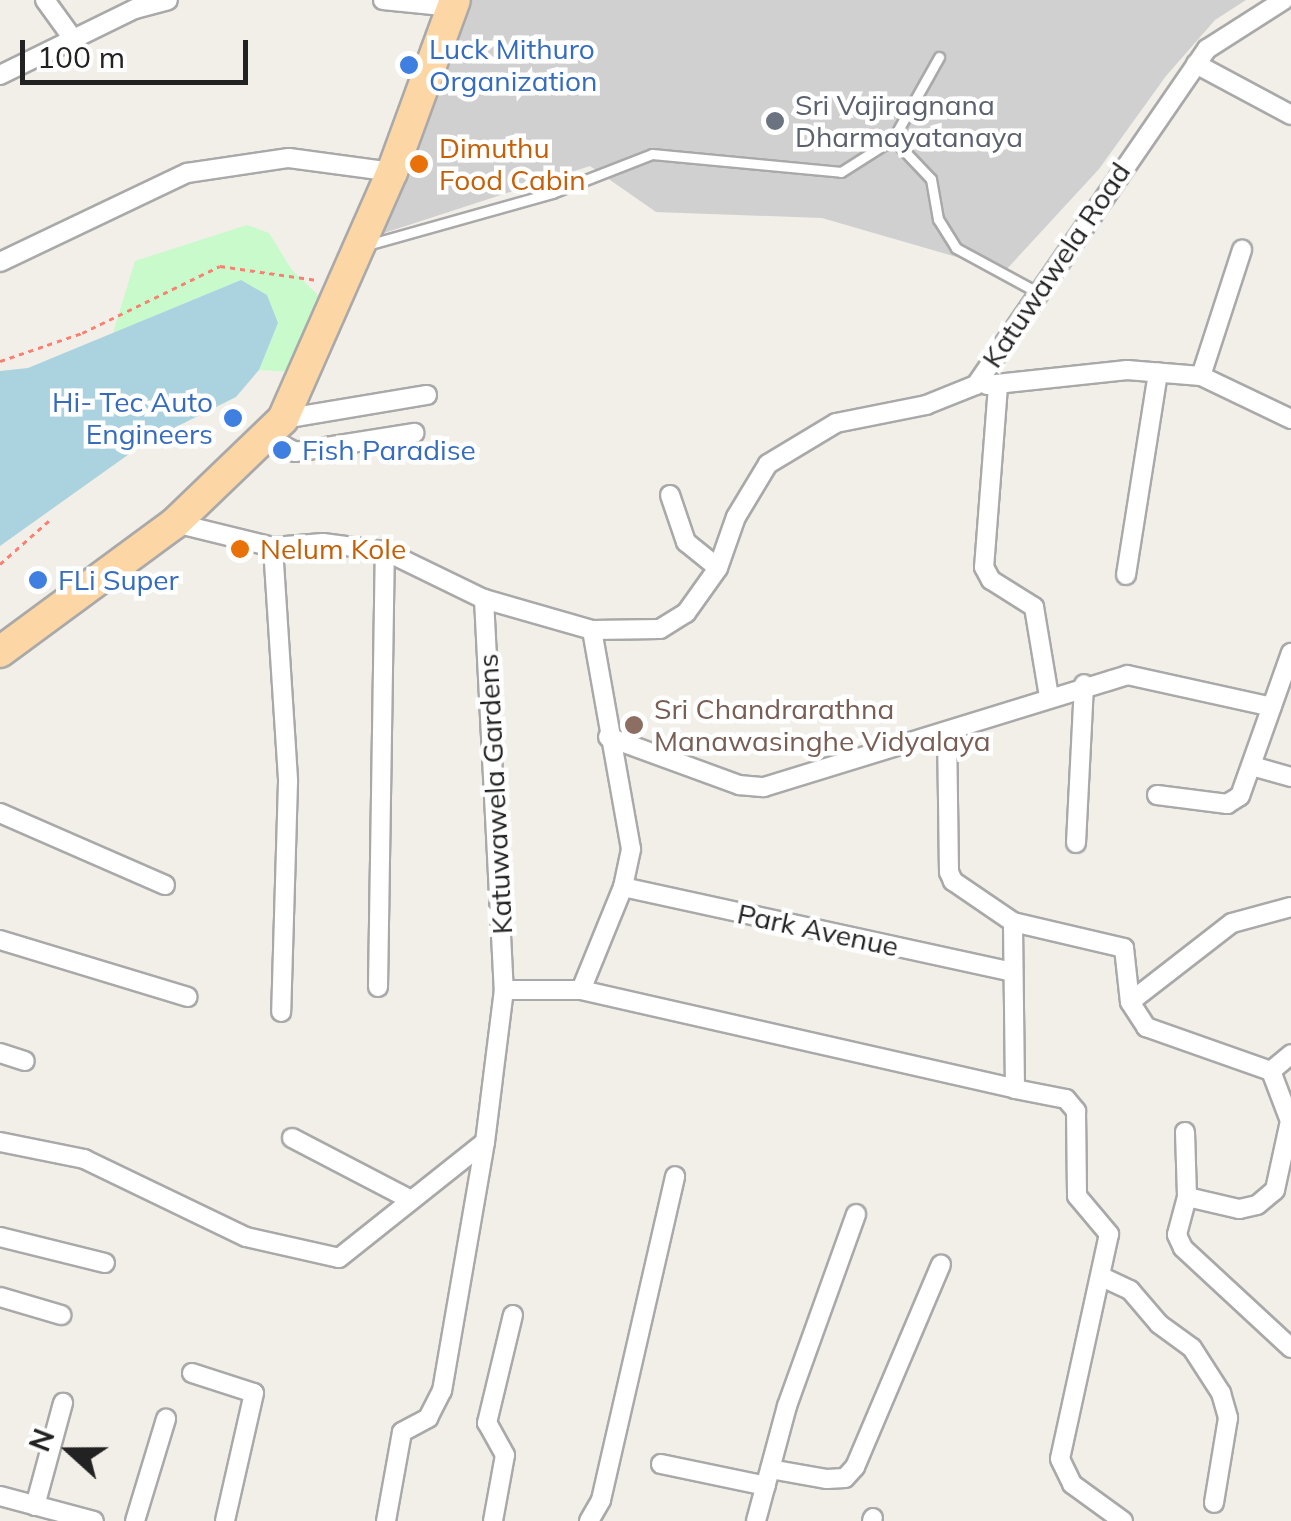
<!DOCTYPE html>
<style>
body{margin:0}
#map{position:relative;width:1291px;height:1521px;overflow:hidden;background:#f2efe9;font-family:Mulish,sans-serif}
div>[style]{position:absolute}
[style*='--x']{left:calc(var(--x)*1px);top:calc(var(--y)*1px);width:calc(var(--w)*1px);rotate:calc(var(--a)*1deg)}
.religious>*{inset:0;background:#d0d0d0}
.park>*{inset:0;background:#c8facc}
.water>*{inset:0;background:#aad3df}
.path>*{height:2.5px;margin-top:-1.25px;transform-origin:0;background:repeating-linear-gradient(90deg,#fa8072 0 5px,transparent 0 10px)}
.roads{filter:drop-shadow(2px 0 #a9a9a9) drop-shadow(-2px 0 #a9a9a9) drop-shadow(0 2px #a9a9a9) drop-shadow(0 -2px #a9a9a9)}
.service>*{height:9px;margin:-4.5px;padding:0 4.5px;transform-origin:4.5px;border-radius:4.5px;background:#fff}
.minor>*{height:18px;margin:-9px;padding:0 9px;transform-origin:9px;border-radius:9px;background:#fff}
.primary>*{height:30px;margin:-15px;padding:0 15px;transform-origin:15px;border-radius:15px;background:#fcd6a4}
.dots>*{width:28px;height:28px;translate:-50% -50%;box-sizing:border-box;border:5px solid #fff;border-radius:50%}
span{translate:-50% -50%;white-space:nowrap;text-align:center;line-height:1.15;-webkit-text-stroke:9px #fff;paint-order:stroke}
.shop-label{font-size:28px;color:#366cbe}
.left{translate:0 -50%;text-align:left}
.right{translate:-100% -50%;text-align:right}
.worship-label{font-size:28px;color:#5b616d}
.food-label{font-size:28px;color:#c56008}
.street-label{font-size:28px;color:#222}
.education-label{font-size:28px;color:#785e54}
.north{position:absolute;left:20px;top:1401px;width:100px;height:100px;-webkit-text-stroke:8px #fff;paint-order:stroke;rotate:291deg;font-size:28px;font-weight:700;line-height:40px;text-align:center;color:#222}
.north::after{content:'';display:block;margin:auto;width:35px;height:45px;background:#222;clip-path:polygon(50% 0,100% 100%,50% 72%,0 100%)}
.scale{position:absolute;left:20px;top:40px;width:228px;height:45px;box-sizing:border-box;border:5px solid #222;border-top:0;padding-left:12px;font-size:30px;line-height:35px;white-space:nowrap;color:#222;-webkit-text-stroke:8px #fff;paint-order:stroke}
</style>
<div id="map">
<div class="religious">
<i style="clip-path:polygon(460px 0,1246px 0,1215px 20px,1166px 76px,1099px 169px,1005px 271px,822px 218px,656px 212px,590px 166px,375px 236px)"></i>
</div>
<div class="park">
<i style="clip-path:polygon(247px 225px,269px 233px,292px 270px,318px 295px,294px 372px,259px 370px,278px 323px,241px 280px,113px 333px,135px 261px)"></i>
</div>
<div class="water">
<i style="clip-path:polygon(241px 280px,267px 295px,278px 323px,259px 370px,236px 397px,146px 442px,0 546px,0 371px,28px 368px)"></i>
</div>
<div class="path">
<i style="--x:0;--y:361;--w:87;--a:-18.9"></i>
<i style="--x:82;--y:333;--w:153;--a:-25.9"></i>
<i style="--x:220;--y:266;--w:98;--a:8.2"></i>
<i style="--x:0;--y:564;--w:69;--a:-41.5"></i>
</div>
<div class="roads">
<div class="service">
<i style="--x:893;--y:139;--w:55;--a:46.5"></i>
<i style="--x:931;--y:179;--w:41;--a:80.1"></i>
<i style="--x:938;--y:219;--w:34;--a:58"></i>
<i style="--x:956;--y:248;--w:94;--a:28.5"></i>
<i style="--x:367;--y:245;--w:192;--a:-15.7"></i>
<i style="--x:552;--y:193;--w:107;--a:-21.3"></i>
<i style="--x:652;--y:154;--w:190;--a:5.4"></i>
<i style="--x:841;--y:172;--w:62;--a:-32.4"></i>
<i style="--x:893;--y:139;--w:94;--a:-60.7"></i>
</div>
<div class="minor">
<i style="--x:45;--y:0;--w:49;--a:54.1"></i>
<i style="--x:383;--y:0;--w:70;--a:5.7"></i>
<i style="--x:1196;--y:64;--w:108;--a:28.2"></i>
<i style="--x:0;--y:75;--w:150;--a:-26.1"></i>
<i style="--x:135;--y:9;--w:34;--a:-15"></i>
<i style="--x:0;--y:262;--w:207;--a:-25.5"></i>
<i style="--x:187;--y:173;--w:103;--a:-8.4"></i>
<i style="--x:289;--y:158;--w:104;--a:7.7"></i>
<i style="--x:1201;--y:376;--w:133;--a:-72"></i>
<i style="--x:987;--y:385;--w:141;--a:-6.1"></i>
<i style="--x:1127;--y:370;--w:74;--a:4.6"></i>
<i style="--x:1201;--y:376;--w:100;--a:25.5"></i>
<i style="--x:998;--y:386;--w:182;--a:94.4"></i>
<i style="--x:984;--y:567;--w:15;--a:62"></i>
<i style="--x:991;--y:580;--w:51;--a:32.1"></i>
<i style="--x:1034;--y:607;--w:91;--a:80.5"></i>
<i style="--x:283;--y:419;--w:146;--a:-9.5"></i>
<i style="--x:268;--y:438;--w:30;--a:27"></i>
<i style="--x:295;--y:452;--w:121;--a:-9.1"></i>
<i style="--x:670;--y:495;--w:50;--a:71.2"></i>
<i style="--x:686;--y:542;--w:41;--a:39.1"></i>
<i style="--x:175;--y:523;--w:101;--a:13.8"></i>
<i style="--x:273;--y:547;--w:50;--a:-4.6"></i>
<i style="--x:323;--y:543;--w:63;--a:7.4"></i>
<i style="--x:385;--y:551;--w:110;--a:25.9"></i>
<i style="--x:484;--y:599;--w:112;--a:16"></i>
<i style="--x:592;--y:630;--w:68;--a:-0.8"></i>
<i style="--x:660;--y:629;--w:31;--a:-32"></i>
<i style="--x:686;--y:613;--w:55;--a:-54.6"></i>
<i style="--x:718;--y:568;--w:54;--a:-70.6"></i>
<i style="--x:736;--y:517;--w:62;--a:-58.9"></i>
<i style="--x:768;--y:464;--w:79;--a:-31.1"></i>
<i style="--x:836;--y:423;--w:92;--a:-11.3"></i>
<i style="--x:926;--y:405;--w:54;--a:-21.8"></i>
<i style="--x:976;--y:385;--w:408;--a:-55.5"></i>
<i style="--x:1207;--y:49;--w:91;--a:-32.5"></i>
<i style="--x:273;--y:547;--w:235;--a:86.3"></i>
<i style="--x:288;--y:782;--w:230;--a:91.7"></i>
<i style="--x:1126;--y:575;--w:205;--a:-81"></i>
<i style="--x:484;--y:599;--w:392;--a:87.1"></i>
<i style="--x:608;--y:737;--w:140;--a:20.1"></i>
<i style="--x:739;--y:785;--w:25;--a:5"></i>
<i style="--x:764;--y:787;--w:380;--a:-17.1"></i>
<i style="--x:1127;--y:675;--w:148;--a:12.4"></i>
<i style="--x:1252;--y:766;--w:41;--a:15.8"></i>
<i style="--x:1157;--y:795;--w:71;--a:7.3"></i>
<i style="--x:1227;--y:804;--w:15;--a:-32"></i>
<i style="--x:1240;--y:796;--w:152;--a:-70.4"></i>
<i style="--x:0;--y:813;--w:180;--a:23.6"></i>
<i style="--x:1076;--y:843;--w:159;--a:-87.1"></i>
<i style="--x:623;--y:887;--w:399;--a:12.3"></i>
<i style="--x:1013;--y:922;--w:114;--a:13.2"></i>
<i style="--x:1124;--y:948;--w:54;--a:83.7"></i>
<i style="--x:1130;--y:1002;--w:30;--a:57"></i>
<i style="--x:1146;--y:1027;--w:133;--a:19.4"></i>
<i style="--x:1271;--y:1071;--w:53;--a:69.2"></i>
<i style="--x:1290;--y:1121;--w:71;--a:102.3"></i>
<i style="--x:1275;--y:1190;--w:23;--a:140"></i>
<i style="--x:1257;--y:1205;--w:18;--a:167"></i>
<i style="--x:1239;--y:1209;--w:53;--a:-167"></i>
<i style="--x:0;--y:940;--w:196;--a:16.9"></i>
<i style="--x:378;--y:987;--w:436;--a:-89.1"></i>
<i style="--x:581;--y:990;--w:445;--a:12.8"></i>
<i style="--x:1015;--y:1089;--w:167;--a:-90.7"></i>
<i style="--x:1013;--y:922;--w:73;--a:-145.7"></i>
<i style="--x:953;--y:881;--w:10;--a:-114"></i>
<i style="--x:949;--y:872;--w:138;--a:-90.8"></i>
<i style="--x:1130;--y:1002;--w:129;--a:-37.8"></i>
<i style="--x:1232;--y:923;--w:61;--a:-15.2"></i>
<i style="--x:0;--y:1053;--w:26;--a:18"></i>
<i style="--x:1271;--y:1071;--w:26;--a:-40"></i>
<i style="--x:1015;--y:1089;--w:52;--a:11.1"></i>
<i style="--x:1066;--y:1099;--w:16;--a:50"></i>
<i style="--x:1076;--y:1111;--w:85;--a:89.3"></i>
<i style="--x:1077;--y:1196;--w:50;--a:49.9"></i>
<i style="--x:1109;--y:1234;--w:230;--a:102.3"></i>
<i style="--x:1060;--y:1459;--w:28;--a:64"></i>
<i style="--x:1072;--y:1484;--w:63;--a:36"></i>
<i style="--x:1185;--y:1132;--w:65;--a:88.2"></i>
<i style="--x:1187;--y:1197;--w:39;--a:105"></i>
<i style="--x:1177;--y:1235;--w:14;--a:65"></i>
<i style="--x:1183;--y:1248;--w:147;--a:42.8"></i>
<i style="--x:292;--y:1138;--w:134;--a:27.5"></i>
<i style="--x:0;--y:1142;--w:86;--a:11.4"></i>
<i style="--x:84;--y:1159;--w:180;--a:25.7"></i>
<i style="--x:246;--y:1237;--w:95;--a:12.7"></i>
<i style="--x:339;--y:1258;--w:186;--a:-38.5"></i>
<i style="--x:485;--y:1142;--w:153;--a:-82.9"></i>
<i style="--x:504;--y:990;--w:77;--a:0"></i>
<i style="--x:581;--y:990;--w:111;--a:-67.8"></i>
<i style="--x:623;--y:887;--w:39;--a:-78"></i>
<i style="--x:631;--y:849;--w:222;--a:-100.1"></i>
<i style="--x:0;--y:1237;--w:108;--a:13.9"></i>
<i style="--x:1102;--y:1277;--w:31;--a:25"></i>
<i style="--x:1130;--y:1290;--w:45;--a:49.5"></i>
<i style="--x:1159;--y:1324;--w:41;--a:36"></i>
<i style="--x:1192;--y:1348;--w:54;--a:57.2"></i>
<i style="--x:1221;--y:1393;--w:26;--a:74"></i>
<i style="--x:1228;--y:1418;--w:86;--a:99.4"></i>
<i style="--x:0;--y:1297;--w:64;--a:16.4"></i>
<i style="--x:192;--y:1373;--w:65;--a:17.9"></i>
<i style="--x:254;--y:1393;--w:131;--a:102.8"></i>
<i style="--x:661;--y:1464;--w:107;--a:11.8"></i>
<i style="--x:770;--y:1469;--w:58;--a:10"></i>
<i style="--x:827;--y:1479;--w:18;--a:-3"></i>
<i style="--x:845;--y:1478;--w:15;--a:-48"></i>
<i style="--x:855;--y:1467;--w:220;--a:-67"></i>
<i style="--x:0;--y:1496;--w:97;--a:14.9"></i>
<i style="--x:35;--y:1506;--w:107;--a:-74.8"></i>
<i style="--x:135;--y:1521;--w:107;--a:-73.1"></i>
<i style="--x:386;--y:1521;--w:90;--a:-79.8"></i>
<i style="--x:402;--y:1432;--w:30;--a:-28"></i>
<i style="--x:428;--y:1418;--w:30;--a:-63"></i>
<i style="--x:442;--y:1391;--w:253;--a:-80.2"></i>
<i style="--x:493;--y:1521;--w:67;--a:-79.7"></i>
<i style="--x:505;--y:1455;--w:37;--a:-119"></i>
<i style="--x:487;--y:1423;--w:111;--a:-76.5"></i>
<i style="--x:589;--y:1521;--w:24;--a:-60"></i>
<i style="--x:601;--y:1500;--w:332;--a:-77.1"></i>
<i style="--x:756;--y:1521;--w:119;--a:-74.9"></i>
<i style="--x:787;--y:1406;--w:204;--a:-70.2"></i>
<i style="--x:872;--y:1521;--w:3;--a:-72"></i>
</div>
<div class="primary">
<i style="--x:0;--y:652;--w:217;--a:-36.4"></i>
<i style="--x:175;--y:523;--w:150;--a:-43.9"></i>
<i style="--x:283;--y:419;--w:270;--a:-66.2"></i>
<i style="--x:392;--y:172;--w:183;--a:-69.9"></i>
</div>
</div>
<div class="dots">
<i style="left:409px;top:65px;background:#3f7fe0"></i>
<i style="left:775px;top:121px;background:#6b7280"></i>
<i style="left:419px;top:164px;background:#e8710a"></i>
<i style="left:233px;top:418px;background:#3f7fe0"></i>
<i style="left:282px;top:450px;background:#3f7fe0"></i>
<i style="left:240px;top:549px;background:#e8710a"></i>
<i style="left:38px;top:580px;background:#3f7fe0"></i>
<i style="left:634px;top:725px;background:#8d6e63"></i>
</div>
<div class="shop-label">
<span class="left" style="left:429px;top:65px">Luck Mithuro<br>Organization</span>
<span class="right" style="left:213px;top:418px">Hi- Tec Auto<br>Engineers</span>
<span class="left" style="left:302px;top:450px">Fish Paradise</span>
<span class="left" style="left:58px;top:580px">FLi Super</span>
</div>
<div class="worship-label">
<span class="left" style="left:795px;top:121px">Sri Vajiragnana<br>Dharmayatanaya</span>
</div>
<div class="food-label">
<span class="left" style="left:439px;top:164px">Dimuthu<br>Food Cabin</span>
<span class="left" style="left:260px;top:549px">Nelum Kole</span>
</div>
<div class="street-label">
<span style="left:1056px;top:265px;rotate:-56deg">Katuwawela Road</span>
<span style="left:495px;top:794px;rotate:-93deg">Katuwawela Gardens</span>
<span style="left:818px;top:930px;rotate:12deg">Park Avenue</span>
</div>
<div class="education-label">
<span class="left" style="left:654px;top:725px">Sri Chandrarathna<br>Manawasinghe Vidyalaya</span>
</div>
<div class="north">N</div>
<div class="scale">100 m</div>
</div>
